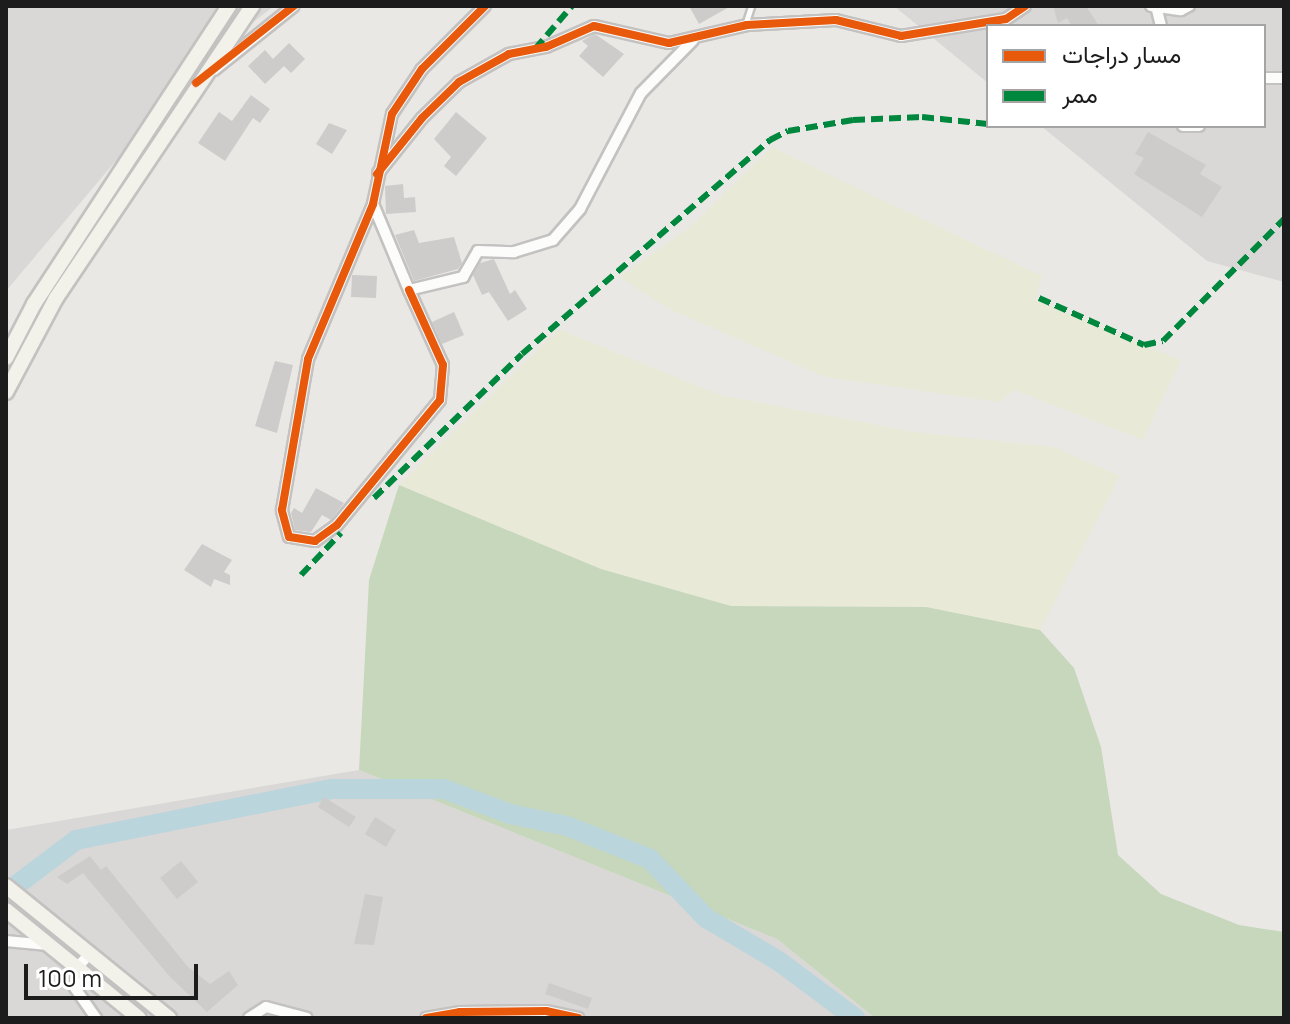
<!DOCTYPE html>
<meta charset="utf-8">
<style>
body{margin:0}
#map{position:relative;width:1290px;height:1024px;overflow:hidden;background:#eae8e5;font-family:Manrope,Vazirmatn,sans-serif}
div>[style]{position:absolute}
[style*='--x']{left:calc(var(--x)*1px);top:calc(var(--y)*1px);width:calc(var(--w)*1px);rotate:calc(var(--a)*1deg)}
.residential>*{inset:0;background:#d9d8d6}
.farmland>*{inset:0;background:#e9e9d8}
.forest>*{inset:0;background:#c6d7bc}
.river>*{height:20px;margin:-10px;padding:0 10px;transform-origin:10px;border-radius:10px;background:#bad5dc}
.building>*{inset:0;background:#ceccca}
.roads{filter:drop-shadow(2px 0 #c3c2c1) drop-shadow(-2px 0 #c3c2c1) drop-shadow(0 2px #c3c2c1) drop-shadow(0 -2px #c3c2c1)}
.service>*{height:5px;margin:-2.5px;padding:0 2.5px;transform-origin:2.5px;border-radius:2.5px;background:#fcfcfb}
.minor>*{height:10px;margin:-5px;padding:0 5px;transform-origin:5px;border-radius:5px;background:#fcfcfb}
.secondary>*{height:14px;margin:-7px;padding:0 7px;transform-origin:7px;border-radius:7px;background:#f2f1ea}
.quiet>*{height:6px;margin-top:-3px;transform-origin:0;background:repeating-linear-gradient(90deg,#00873e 0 12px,transparent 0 18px)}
.cycleway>*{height:8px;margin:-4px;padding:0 4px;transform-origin:4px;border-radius:4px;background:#e8590c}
span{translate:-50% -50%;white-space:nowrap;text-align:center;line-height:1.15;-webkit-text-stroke:7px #fff;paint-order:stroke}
.frame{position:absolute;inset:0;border:8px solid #1c1c1c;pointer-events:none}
.legend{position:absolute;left:986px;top:24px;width:280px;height:104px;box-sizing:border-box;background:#fff;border:2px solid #a4a4a4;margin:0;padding:10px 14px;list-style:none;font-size:24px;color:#1c1c1c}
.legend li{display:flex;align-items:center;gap:16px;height:40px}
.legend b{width:40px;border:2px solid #a4a4a4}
.scale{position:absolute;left:24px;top:964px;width:174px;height:36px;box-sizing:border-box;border:4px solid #1c1c1c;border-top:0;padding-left:10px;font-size:24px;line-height:28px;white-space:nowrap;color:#1c1c1c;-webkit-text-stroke:6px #fff;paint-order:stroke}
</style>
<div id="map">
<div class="residential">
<i style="clip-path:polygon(6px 6px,274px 6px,194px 68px,6px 291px)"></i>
<i style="clip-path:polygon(894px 6px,1284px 6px,1284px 282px,1207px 261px,1041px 126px,1264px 126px,1264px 26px,988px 26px,988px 83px)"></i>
<i style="clip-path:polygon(359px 770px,777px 939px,875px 1018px,6px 1018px,6px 830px)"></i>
</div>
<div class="farmland">
<i style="clip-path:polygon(772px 147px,1042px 276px,1035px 300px,1181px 360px,1143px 440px,1014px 390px,999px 402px,825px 377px,669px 309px,619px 277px,690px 227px)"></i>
<i style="clip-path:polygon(559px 329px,720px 395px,915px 432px,1054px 447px,1120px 476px,1040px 630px,926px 607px,731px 606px,601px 569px,399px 485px)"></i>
</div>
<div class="forest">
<i style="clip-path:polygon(399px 485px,601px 569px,731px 606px,926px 607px,1040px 630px,1074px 668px,1101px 747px,1118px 855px,1161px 894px,1239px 925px,1284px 932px,1284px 1018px,875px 1018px,777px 939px,359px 770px,369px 580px)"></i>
</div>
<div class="river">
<i style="--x:6;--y:893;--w:88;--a:-37.1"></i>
<i style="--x:76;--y:840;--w:261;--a:-11.3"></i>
<i style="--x:332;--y:789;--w:112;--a:0"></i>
<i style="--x:444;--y:789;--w:71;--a:20.7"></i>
<i style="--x:510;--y:814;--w:58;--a:11.9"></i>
<i style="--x:567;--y:826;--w:89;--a:21.7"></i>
<i style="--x:650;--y:859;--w:81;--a:46.5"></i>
<i style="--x:706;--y:918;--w:86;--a:30.7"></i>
<i style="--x:780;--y:962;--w:94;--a:36.7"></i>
</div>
<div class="building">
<i style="clip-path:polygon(689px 6px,731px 6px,699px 24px)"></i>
<i style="clip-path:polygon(1053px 6px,1086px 6px,1099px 26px,1072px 26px,1067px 18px,1058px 23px)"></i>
<i style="clip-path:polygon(595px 34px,624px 54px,603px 77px,579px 56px,588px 46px,582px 41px)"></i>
<i style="clip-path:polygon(289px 43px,305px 59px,291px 73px,284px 66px,265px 84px,248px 66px,265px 50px,273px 59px)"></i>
<i style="clip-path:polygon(251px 95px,270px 109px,260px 123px,253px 118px,225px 161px,198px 143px,219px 112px,232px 121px)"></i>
<i style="clip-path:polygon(456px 112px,487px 138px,456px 176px,444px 166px,451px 157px,434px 139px)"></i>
<i style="clip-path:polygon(329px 123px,347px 130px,332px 154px,316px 144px)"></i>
<i style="clip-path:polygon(1148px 132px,1206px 165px,1200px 174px,1222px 187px,1202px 217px,1134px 174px,1144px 158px,1135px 154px)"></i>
<i style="clip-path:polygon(403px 184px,404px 198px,415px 197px,416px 212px,386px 214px,385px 186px)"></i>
<i style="clip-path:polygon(414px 230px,419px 243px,454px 237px,462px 263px,458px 269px,414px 281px,395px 235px)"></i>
<i style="clip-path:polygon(494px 259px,510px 294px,515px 290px,527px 309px,508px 321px,489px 292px,482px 295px,473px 275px,480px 263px)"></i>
<i style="clip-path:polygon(352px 275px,377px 276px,376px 298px,351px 297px)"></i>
<i style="clip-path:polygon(454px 312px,464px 335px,442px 344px,432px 322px)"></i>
<i style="clip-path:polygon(275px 361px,293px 365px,277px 433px,255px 426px)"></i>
<i style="clip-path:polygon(316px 488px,344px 503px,331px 520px,322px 515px,311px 532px,295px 530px,291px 513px,294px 508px,302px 513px)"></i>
<i style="clip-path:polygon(202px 544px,232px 560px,224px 572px,230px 575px,230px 585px,214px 579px,211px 587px,184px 570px)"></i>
<i style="clip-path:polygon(324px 797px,356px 817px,349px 827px,318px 807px)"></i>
<i style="clip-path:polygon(375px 817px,396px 830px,386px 847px,365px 834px)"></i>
<i style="clip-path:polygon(90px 856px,101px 870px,106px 866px,188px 967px,210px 984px,229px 971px,238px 985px,207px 1012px,170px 977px,83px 873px,67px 884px,57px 877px)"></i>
<i style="clip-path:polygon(181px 861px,198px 882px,177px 899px,160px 878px)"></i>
<i style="clip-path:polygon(365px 894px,383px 897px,374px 945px,354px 944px)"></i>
<i style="clip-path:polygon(549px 983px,592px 998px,588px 1009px,545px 994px)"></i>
</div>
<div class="roads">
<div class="service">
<i style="--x:745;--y:25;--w:20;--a:-72"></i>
</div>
<div class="minor">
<i style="--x:1151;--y:6;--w:30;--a:8"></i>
<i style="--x:1181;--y:10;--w:9;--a:-27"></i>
<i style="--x:1157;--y:10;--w:16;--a:76"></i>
<i style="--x:214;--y:70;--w:102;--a:-38.7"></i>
<i style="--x:1264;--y:78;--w:20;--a:0"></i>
<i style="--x:1183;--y:126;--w:16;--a:0"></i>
<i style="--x:378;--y:173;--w:70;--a:-51.3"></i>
<i style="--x:422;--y:118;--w:52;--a:-44.2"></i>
<i style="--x:459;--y:82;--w:57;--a:-29.2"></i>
<i style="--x:509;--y:54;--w:38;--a:-11"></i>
<i style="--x:546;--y:47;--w:52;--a:-23.6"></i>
<i style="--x:594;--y:26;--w:77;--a:12.8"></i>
<i style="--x:669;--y:43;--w:80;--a:-13"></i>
<i style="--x:747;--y:25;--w:89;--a:-3.2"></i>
<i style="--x:836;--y:20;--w:67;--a:13.8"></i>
<i style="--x:901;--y:36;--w:106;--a:-9.2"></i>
<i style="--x:1006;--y:19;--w:23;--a:-34"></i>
<i style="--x:373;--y:204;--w:93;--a:67.3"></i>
<i style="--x:409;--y:290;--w:56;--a:-13.5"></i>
<i style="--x:463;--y:277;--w:30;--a:-60"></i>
<i style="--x:478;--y:251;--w:36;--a:2"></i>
<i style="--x:514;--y:252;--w:41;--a:-17.1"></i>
<i style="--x:553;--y:240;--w:41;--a:-48.9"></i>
<i style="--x:580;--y:209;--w:131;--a:-62.3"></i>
<i style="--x:641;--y:93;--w:74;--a:-45.5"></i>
<i style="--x:409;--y:290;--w:82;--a:65.6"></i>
<i style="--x:443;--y:365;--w:35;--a:95"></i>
<i style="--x:440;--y:400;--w:162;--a:129.5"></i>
<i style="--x:337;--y:525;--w:27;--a:144"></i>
<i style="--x:315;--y:541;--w:26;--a:-171"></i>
<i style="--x:289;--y:537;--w:28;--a:-105"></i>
<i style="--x:282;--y:510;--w:153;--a:-80.2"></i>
<i style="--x:308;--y:359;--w:168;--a:-67.2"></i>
<i style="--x:373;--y:204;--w:92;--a:-78.1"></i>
<i style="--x:392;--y:114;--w:54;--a:-56.3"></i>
<i style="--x:422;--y:69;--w:89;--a:-45"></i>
<i style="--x:6;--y:941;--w:42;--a:5.4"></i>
<i style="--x:89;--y:954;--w:17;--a:130"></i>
<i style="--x:78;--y:967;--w:21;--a:98"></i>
<i style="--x:75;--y:988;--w:37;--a:55"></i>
<i style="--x:249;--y:1018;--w:20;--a:-33"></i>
<i style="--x:266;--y:1007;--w:42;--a:15"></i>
<i style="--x:426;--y:1018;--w:35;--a:-10"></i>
<i style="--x:460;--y:1012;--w:86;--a:-0.7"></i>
<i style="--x:546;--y:1011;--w:33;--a:12"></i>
</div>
<div class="secondary">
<i style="--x:6;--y:358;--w:61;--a:-62.6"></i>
<i style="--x:34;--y:304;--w:356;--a:-56.8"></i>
<i style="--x:6;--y:392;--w:106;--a:-62"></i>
<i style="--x:56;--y:298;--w:352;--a:-56.1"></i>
<i style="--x:6;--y:886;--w:210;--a:39"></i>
<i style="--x:6;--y:910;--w:171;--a:39.1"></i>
</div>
</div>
<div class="quiet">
<i style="--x:535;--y:49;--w:57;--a:-49.3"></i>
<i style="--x:1039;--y:298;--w:115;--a:24.1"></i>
<i style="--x:1144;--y:345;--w:19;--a:-12"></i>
<i style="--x:1163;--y:341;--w:172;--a:-45.2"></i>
<i style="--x:374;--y:498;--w:206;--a:-44.2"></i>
<i style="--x:522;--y:354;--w:328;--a:-40.8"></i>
<i style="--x:770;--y:140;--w:20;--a:-27"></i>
<i style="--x:788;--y:131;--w:66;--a:-9.6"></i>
<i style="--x:853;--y:120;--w:69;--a:-2.5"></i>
<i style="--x:922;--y:117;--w:66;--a:6.1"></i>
<i style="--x:301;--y:575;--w:58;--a:-46.4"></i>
</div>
<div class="cycleway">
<i style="--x:196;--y:83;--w:125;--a:-38.2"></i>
<i style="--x:377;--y:174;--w:72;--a:-51.2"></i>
<i style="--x:422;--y:118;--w:52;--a:-44.2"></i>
<i style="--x:459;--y:82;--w:57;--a:-29.2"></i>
<i style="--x:509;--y:54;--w:38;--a:-11"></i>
<i style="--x:546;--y:47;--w:52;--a:-23.6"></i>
<i style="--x:594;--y:26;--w:77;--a:12.8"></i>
<i style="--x:669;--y:43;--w:80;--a:-13"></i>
<i style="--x:747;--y:25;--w:89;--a:-3.2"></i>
<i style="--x:836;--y:20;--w:67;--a:13.8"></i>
<i style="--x:901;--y:36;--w:106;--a:-9.2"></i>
<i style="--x:1006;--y:19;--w:23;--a:-34"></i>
<i style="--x:409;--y:290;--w:82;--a:65.6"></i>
<i style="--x:443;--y:365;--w:35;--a:95"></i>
<i style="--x:440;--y:400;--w:162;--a:129.5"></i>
<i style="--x:337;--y:525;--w:27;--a:144"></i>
<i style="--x:315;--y:541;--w:26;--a:-171"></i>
<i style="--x:289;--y:537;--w:28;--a:-105"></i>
<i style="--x:282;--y:510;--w:153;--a:-80.2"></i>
<i style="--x:308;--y:359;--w:168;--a:-67.2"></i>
<i style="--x:373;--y:204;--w:92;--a:-78.1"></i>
<i style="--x:392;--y:114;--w:54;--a:-56.3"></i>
<i style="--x:422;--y:69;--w:89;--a:-45"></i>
<i style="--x:426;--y:1018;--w:35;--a:-10"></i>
<i style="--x:460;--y:1012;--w:86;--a:-0.7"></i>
<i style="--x:546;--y:1011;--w:33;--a:12"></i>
</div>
<div class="frame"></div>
<ul class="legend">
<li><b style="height:10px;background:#e8590c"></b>مسار دراجات</li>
<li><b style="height:10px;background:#00873e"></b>ممر</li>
</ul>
<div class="scale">100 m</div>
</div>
